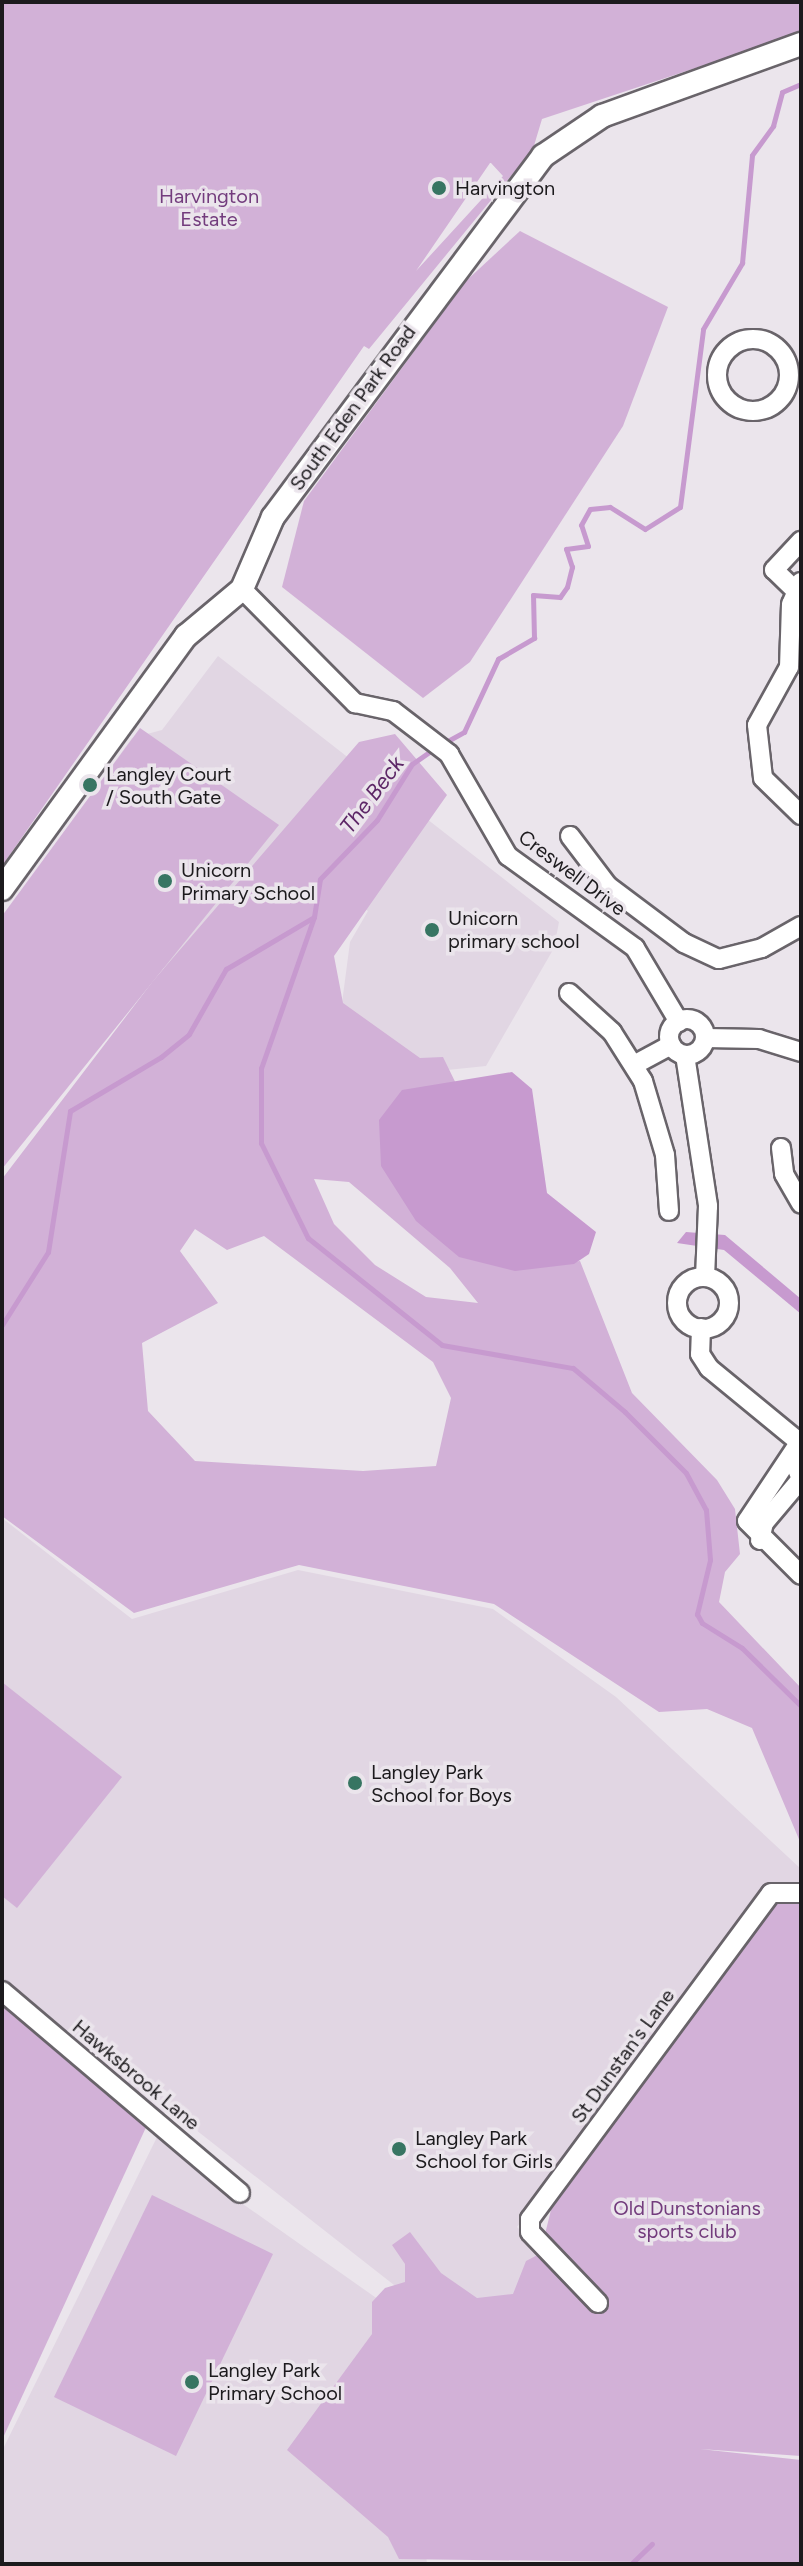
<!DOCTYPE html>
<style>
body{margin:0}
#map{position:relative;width:803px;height:2566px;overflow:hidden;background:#ebe5ec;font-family:Figtree,sans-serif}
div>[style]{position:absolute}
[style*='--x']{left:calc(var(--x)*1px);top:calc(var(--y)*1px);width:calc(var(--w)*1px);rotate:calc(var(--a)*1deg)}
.built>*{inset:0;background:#e1d6e3}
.green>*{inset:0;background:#d2b1d7}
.water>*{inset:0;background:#c79acf}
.stream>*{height:5px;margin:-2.5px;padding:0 2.5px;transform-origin:2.5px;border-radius:2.5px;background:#c79acf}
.roads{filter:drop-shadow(2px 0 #69646a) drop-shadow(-2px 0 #69646a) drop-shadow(0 2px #69646a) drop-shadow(0 -2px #69646a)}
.minor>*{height:18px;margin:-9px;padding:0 9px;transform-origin:9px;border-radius:9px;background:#fff}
.minor>.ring{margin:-9px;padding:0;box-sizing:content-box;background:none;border:18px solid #fff;border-radius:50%}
.major>*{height:22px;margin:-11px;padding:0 11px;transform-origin:11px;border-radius:11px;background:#fff}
.dots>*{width:22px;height:22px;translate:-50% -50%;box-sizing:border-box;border:4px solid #ebe5ec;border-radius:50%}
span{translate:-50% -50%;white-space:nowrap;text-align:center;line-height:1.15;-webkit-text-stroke:7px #ebe5ec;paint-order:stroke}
.poi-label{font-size:20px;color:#1c1a1d}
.left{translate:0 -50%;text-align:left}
.park-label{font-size:20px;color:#733c7d}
.street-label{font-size:20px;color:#1c1a1d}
.water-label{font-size:22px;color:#5d2767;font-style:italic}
.frame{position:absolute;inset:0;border:4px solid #1c1a1d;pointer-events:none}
</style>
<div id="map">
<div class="built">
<i style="clip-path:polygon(218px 656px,559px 922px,554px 948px,486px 1066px,418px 1073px,342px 1003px,350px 942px,368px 911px,293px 859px,176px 978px,41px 864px,132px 738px,162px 730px)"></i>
<i style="clip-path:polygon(2px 1518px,132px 1619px,298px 1570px,493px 1609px,616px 1697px,801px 1869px,801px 1884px,787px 1883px,517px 2227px,579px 2291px,463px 2339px,168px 2108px,157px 2126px,2px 1989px)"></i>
<i style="clip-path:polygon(160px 2131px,240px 2202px,399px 2314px,427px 2564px,2px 2564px,2px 2451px)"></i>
</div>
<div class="green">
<i style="clip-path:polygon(evenodd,2px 2px,801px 2px,801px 33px,542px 119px,533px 149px,369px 349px,364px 346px,2px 866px,2px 2px,491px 163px,503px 176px,416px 271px,490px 163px,491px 163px)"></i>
<i style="clip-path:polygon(520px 231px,668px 307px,623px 426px,470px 662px,423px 698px,282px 587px,304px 501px,466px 281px)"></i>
<i style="clip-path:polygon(140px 728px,279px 825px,2px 1169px,2px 916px)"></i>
<i style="clip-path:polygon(evenodd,395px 734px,447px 795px,334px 956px,343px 1003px,420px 1058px,443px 1057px,545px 1266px,580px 1261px,632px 1393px,717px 1480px,735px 1509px,740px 1554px,725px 1572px,719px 1602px,801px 1688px,801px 1844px,752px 1728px,707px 1709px,659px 1712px,494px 1604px,299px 1565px,134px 1613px,2px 1516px,2px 1179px,153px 981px,359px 742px,395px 734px,314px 1179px,349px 1182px,450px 1268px,478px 1303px,426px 1297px,375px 1265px,334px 1224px,314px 1179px,395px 734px,195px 1229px,227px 1250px,264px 1236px,433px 1362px,451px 1398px,436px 1466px,363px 1471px,195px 1461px,148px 1411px,142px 1343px,218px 1303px,180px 1251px,195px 1229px)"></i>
<i style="clip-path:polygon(2px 1682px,122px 1777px,17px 1908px,2px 1896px)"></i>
<i style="clip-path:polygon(783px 1894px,801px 1894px,801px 2456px,700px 2449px,801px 2460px,801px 2564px,399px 2559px,388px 2537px,287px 2450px,372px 2334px,372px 2302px,385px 2288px,405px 2282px,405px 2264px,392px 2245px,410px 2232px,441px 2273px,477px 2298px,513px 2294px,526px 2261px,551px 2248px,545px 2234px,551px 2210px)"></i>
<i style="clip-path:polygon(2px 2006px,148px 2123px,2px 2440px)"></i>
<i style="clip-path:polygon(152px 2195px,273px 2254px,176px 2456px,54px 2397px)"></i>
</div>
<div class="water">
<i style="clip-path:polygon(512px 1072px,532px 1089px,547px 1193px,596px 1232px,589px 1254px,574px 1264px,515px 1271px,459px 1257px,416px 1221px,381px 1166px,379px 1120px,402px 1090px)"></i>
<i style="clip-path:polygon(686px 1232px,725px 1235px,801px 1299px,801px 1314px,724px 1250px,677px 1243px)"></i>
</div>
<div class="stream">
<i style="--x:444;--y:743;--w:23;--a:-29"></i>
<i style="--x:464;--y:732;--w:81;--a:-65"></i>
<i style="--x:498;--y:659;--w:42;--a:-30.3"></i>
<i style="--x:534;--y:638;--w:43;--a:-91.3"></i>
<i style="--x:533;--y:595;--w:27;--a:4"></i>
<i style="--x:560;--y:597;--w:12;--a:-55"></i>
<i style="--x:567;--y:587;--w:21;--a:-76"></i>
<i style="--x:572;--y:567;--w:19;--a:-108"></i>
<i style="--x:566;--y:549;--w:22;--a:-8"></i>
<i style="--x:588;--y:546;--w:22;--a:-108"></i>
<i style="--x:581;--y:525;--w:18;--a:-61"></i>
<i style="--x:590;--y:509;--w:20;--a:-6"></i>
<i style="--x:610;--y:507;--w:41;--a:32.2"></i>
<i style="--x:645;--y:529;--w:41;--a:-32.2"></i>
<i style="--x:680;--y:507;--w:179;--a:-82.6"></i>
<i style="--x:703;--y:329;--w:77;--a:-59.4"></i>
<i style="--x:742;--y:263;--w:108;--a:-84.7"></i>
<i style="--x:752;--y:155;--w:36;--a:-54"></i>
<i style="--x:773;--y:126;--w:35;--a:-75"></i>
<i style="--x:782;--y:92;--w:21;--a:-23"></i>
<i style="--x:314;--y:917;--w:160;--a:109.3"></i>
<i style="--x:261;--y:1068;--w:75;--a:90"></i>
<i style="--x:261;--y:1143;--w:106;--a:63.7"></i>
<i style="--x:308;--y:1238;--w:171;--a:38.6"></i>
<i style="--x:442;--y:1345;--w:133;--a:10"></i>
<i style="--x:573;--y:1368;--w:68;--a:40.2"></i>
<i style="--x:625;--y:1412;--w:86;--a:45"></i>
<i style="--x:686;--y:1473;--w:42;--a:61.6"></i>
<i style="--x:706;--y:1510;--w:50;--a:85.4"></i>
<i style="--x:710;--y:1560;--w:56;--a:103.5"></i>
<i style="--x:697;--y:1614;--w:10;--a:61"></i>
<i style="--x:702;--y:1623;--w:47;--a:32"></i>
<i style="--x:742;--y:1648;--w:83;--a:44.5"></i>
<i style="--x:2;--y:1325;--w:86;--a:-57.8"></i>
<i style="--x:48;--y:1252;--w:143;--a:-81.1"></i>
<i style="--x:70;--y:1111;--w:106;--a:-30.7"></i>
<i style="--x:161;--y:1057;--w:36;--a:-39"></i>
<i style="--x:189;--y:1034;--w:75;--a:-60.4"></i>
<i style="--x:226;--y:969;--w:102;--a:-30.6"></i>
<i style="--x:314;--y:917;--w:38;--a:-81"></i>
<i style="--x:320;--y:879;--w:82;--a:-46"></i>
<i style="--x:377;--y:820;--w:66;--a:-58"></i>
<i style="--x:412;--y:764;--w:28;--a:-35"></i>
<i style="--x:631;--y:2564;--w:29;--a:-44"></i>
</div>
<div class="roads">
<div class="minor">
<i class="ring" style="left:717px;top:339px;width:54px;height:54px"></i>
<i style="--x:801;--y:582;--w:24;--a:114"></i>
<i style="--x:791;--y:604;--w:63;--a:91.8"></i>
<i style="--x:789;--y:667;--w:66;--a:118.9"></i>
<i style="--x:757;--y:725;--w:53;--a:83.5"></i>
<i style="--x:763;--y:778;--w:53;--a:44.2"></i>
<i style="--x:242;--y:589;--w:161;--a:45.3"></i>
<i style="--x:355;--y:703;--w:39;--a:12"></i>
<i style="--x:393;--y:711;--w:71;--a:37.5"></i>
<i style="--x:449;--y:754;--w:118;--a:60"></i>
<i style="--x:508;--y:856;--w:157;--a:35.9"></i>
<i style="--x:635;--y:948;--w:86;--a:59.3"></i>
<i style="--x:795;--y:590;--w:29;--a:-136"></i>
<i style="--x:774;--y:570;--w:40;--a:-47"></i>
<i style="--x:570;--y:836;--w:63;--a:52.8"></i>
<i style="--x:608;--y:886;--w:95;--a:36.9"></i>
<i style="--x:684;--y:943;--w:38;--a:25"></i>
<i style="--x:719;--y:959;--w:44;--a:-14.3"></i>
<i style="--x:762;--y:948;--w:45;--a:-29.4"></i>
<i style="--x:569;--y:993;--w:58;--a:42.2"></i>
<i style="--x:612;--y:1032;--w:58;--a:57.7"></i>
<i style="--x:643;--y:1081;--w:77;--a:73.4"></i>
<i style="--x:665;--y:1155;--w:56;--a:85.9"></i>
<i class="ring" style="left:669px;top:1019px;width:18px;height:18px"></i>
<i style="--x:706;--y:1038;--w:53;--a:1.1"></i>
<i style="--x:759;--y:1039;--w:44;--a:17.2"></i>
<i style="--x:685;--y:1055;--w:153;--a:81.3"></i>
<i style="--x:708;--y:1206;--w:71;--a:92.4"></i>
<i style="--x:634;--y:1065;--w:42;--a:-28.4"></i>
<i style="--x:781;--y:1148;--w:26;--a:83"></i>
<i style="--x:784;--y:1174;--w:34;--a:60"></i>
<i class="ring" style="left:677px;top:1277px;width:34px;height:34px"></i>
<i style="--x:701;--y:1328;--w:26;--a:92"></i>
<i style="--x:700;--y:1354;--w:17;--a:57"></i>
<i style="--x:709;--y:1368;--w:117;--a:39.4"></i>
<i style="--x:801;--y:1440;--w:97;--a:123.7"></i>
<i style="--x:747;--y:1521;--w:76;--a:45"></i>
<i style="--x:760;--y:1540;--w:17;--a:-77"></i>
<i style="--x:764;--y:1523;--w:57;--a:-49.9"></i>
<i style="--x:801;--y:1479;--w:22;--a:-112"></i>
<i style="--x:2;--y:1991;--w:312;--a:40.3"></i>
<i style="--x:598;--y:2303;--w:98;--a:-133.8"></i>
<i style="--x:530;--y:2232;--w:13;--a:-90"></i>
<i style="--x:530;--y:2219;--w:405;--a:-53.5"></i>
<i style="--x:771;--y:1893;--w:30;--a:0"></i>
</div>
<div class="major">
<i style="--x:2;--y:889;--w:313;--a:-54"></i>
<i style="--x:186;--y:636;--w:73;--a:-40"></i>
<i style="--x:242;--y:589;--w:78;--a:-66.7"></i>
<i style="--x:273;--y:517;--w:451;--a:-53.2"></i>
<i style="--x:543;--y:156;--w:71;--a:-34.1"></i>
<i style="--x:602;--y:116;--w:212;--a:-19.9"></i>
</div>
</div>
<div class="dots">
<i style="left:439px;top:188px;background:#377562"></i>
<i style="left:90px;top:785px;background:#377562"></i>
<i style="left:165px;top:881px;background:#377562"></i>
<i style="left:432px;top:930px;background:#377562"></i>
<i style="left:355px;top:1783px;background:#377562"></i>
<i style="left:399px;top:2149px;background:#377562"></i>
<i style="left:192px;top:2382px;background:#377562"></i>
</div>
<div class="poi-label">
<span class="left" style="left:455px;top:188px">Harvington</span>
<span class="left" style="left:106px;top:786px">Langley Court<br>/ South Gate</span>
<span class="left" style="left:181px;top:882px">Unicorn<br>Primary School</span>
<span class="left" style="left:448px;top:930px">Unicorn<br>primary school</span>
<span class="left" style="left:371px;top:1784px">Langley Park<br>School for Boys</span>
<span class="left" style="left:415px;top:2150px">Langley Park<br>School for Girls</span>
<span class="left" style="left:208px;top:2382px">Langley Park<br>Primary School</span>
</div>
<div class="park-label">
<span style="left:209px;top:208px">Harvington<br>Estate</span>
<span style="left:687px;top:2220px">Old Dunstonians<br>sports club</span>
</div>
<div class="street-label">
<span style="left:353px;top:408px;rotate:-54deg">South Eden Park Road</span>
<span style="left:572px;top:873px;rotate:37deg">Creswell Drive</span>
<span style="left:623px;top:2056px;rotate:-54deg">St Dunstan's Lane</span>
<span style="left:136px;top:2075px;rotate:40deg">Hawksbrook Lane</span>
</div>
<div class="water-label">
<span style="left:372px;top:795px;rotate:-53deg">The Beck</span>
</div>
<div class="frame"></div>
</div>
